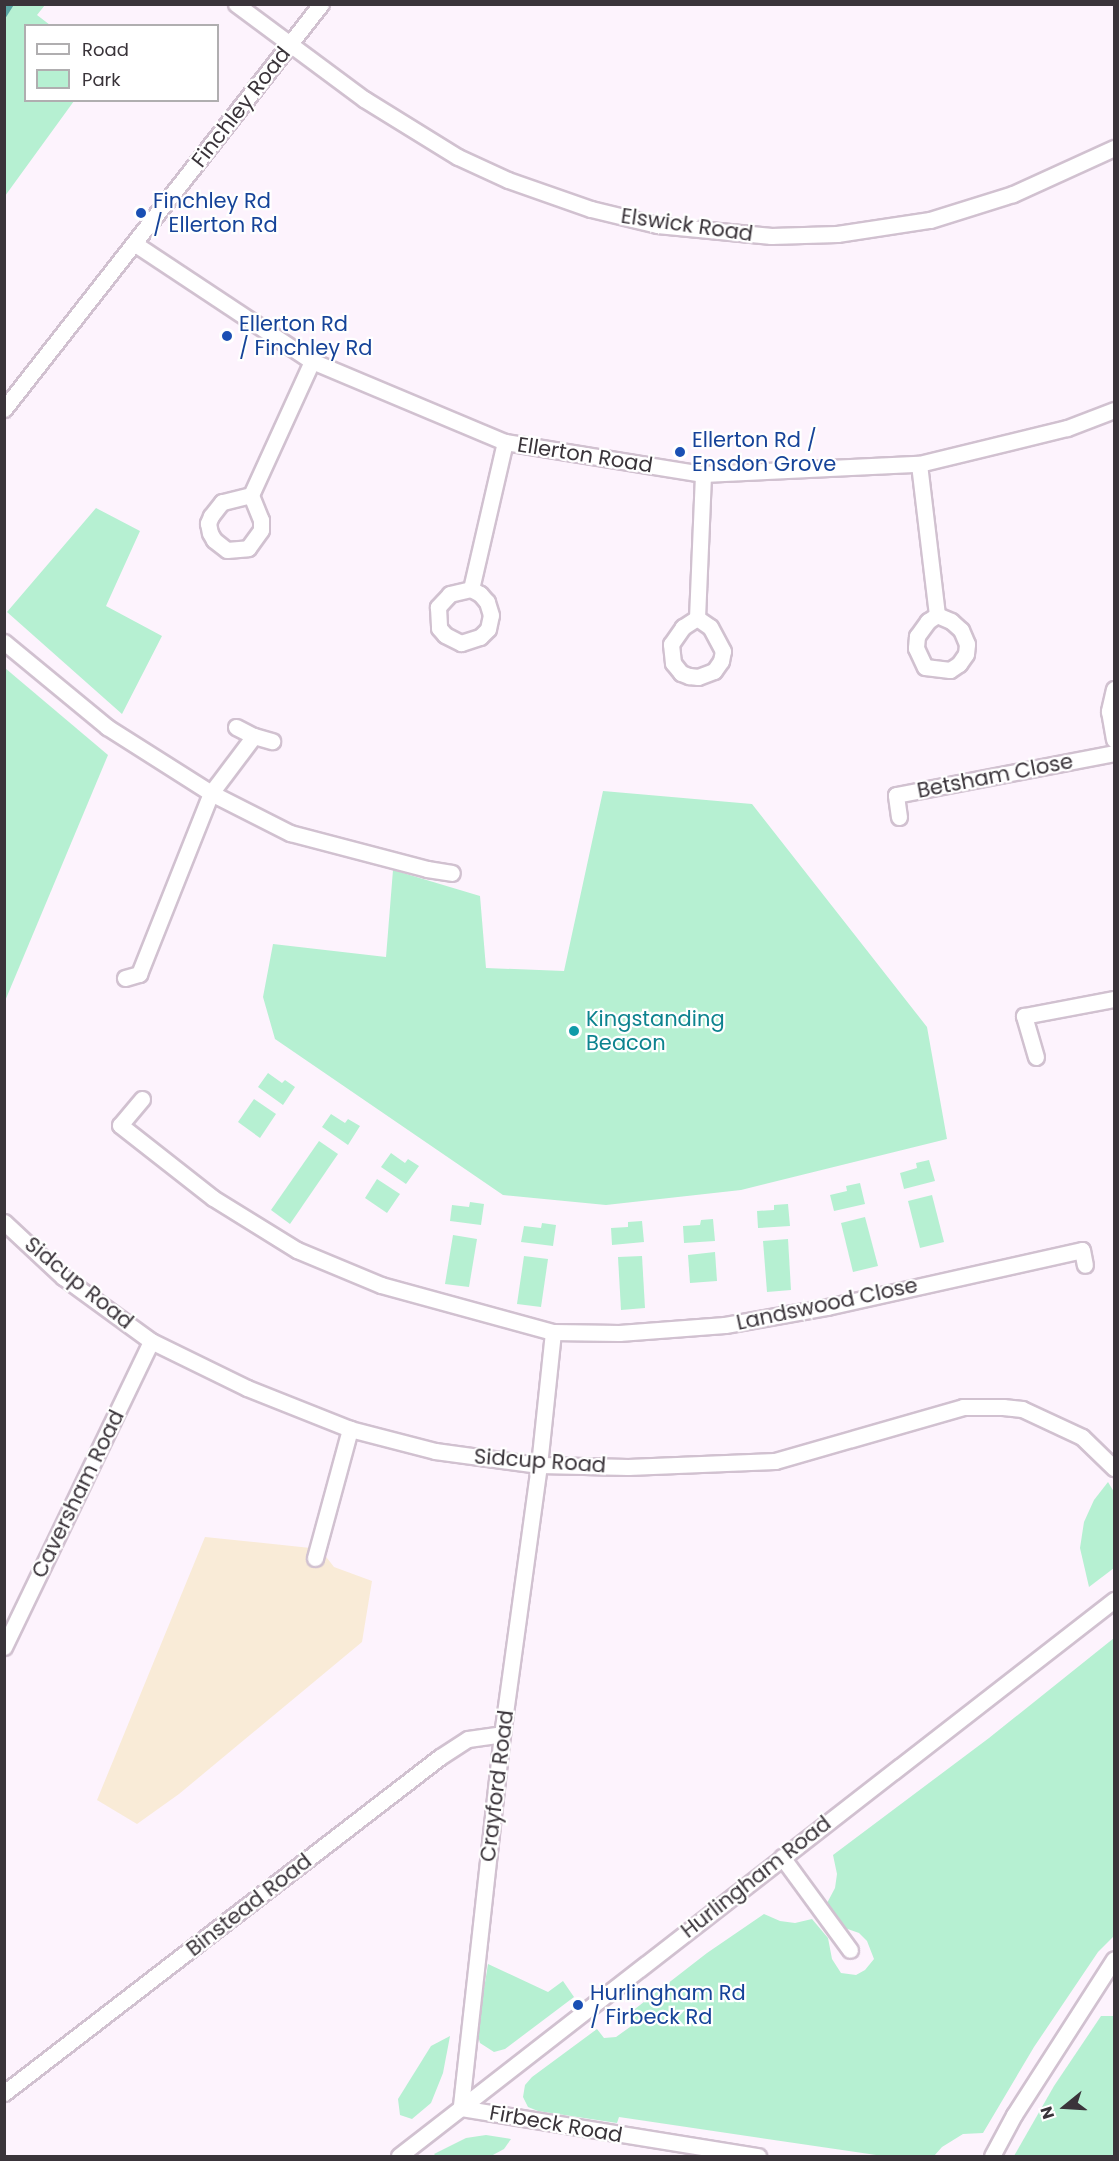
<!DOCTYPE html>
<style>
body{margin:0}
#map{position:relative;width:1119px;height:2161px;overflow:hidden;background:#fdf3fd;font-family:Poppins,sans-serif}
div>[style]{position:absolute}
[style*='--x']{left:calc(var(--x)*1px);top:calc(var(--y)*1px);width:calc(var(--w)*1px);rotate:calc(var(--a)*1deg)}
.industrial>*{inset:0;background:#f9ebd7}
.green>*{inset:0;background:#b6f0d2}
.stream>*{height:6px;margin:-3px;padding:0 3px;transform-origin:3px;border-radius:3px;background:#5ba8a7}
.roads{filter:drop-shadow(2px 0 #d1c1d0) drop-shadow(-2px 0 #d1c1d0) drop-shadow(0 2px #d1c1d0) drop-shadow(0 -2px #d1c1d0)}
.minor>*{height:15px;margin:-7.5px;padding:0 7.5px;transform-origin:7.5px;border-radius:7.5px;background:#fff}
.dots>*{width:16px;height:16px;translate:-50% -50%;box-sizing:border-box;border:3px solid #fff;border-radius:50%}
span{translate:-50% -50%;white-space:nowrap;text-align:center;line-height:1.15;-webkit-text-stroke:4.5px #fff;paint-order:stroke}
.street-label{font-size:21px;color:#3a343a}
.transit-label{font-size:21px;color:#164399}
.left{translate:0 -50%;text-align:left}
.culture-label{font-size:21px;color:#0d838f}
.frame{position:absolute;inset:0;border:6px solid #3a343a;pointer-events:none}
.legend{position:absolute;left:24px;top:24px;width:195px;height:78px;box-sizing:border-box;background:#fff;border:2px solid #b0aeb0;margin:0;padding:8px 10px;list-style:none;font-size:18px;color:#3a343a}
.legend li{display:flex;align-items:center;gap:12px;height:30px}
.legend b{width:30px;border:2px solid #b0aeb0}
.north{position:absolute;left:1035px;top:2077px;width:60px;height:60px;-webkit-text-stroke:4px #fff;paint-order:stroke;rotate:252deg;font-size:16px;font-weight:700;line-height:24px;text-align:center;color:#3a343a}
.north::after{content:'';display:block;margin:auto;width:21px;height:27px;background:#3a343a;clip-path:polygon(50% 0,100% 100%,50% 72%,0 100%)}
</style>
<div id="map">
<div class="industrial">
<i style="clip-path:polygon(205px 1537px,320px 1549px,334px 1567px,372px 1581px,362px 1642px,179px 1794px,137px 1824px,97px 1800px)"></i>
</div>
<div class="green">
<i style="clip-path:polygon(5px 4px,45px 5px,37px 15px,50px 25px,26px 26px,26px 100px,74px 101px,5px 196px)"></i>
<i style="clip-path:polygon(96px 508px,140px 531px,106px 606px,162px 636px,122px 714px,7px 612px)"></i>
<i style="clip-path:polygon(5px 668px,108px 755px,5px 1001px)"></i>
<i style="clip-path:polygon(603px 791px,752px 804px,927px 1027px,947px 1139px,741px 1190px,606px 1205px,503px 1195px,275px 1039px,263px 997px,273px 944px,386px 957px,393px 870px,480px 896px,486px 968px,564px 971px)"></i>
<i style="clip-path:polygon(268px 1073px,282px 1083px,285px 1080px,295px 1087px,283px 1105px,258px 1087px)"></i>
<i style="clip-path:polygon(254px 1099px,276px 1114px,260px 1138px,238px 1122px)"></i>
<i style="clip-path:polygon(331px 1114px,345px 1123px,348px 1119px,360px 1126px,348px 1145px,322px 1127px)"></i>
<i style="clip-path:polygon(319px 1141px,338px 1154px,290px 1224px,271px 1210px)"></i>
<i style="clip-path:polygon(391px 1153px,405px 1163px,408px 1159px,419px 1166px,406px 1184px,381px 1167px)"></i>
<i style="clip-path:polygon(929px 1160px,935px 1181px,904px 1189px,900px 1173px,917px 1168px,916px 1163px)"></i>
<i style="clip-path:polygon(377px 1179px,400px 1194px,387px 1213px,365px 1198px)"></i>
<i style="clip-path:polygon(860px 1183px,865px 1204px,834px 1211px,830px 1195px,847px 1191px,846px 1186px)"></i>
<i style="clip-path:polygon(932px 1195px,944px 1242px,920px 1248px,908px 1201px)"></i>
<i style="clip-path:polygon(470px 1202px,484px 1204px,481px 1225px,450px 1221px,452px 1205px,469px 1207px)"></i>
<i style="clip-path:polygon(788px 1204px,790px 1226px,758px 1228px,757px 1211px,774px 1210px,774px 1205px)"></i>
<i style="clip-path:polygon(865px 1217px,878px 1266px,853px 1272px,841px 1223px)"></i>
<i style="clip-path:polygon(713px 1219px,715px 1241px,684px 1243px,683px 1226px,700px 1225px,701px 1220px)"></i>
<i style="clip-path:polygon(642px 1221px,644px 1242px,612px 1245px,611px 1228px,628px 1227px,628px 1222px)"></i>
<i style="clip-path:polygon(542px 1223px,556px 1225px,553px 1246px,521px 1242px,524px 1226px,541px 1228px)"></i>
<i style="clip-path:polygon(453px 1235px,477px 1239px,469px 1287px,445px 1284px)"></i>
<i style="clip-path:polygon(788px 1239px,791px 1290px,767px 1292px,763px 1241px)"></i>
<i style="clip-path:polygon(715px 1252px,717px 1281px,690px 1283px,688px 1255px)"></i>
<i style="clip-path:polygon(524px 1256px,548px 1259px,541px 1307px,517px 1304px)"></i>
<i style="clip-path:polygon(642px 1256px,645px 1308px,621px 1310px,618px 1257px)"></i>
<i style="clip-path:polygon(1108px 1482px,1114px 1492px,1114px 1568px,1089px 1587px,1080px 1548px,1084px 1522px,1094px 1500px)"></i>
<i style="clip-path:polygon(1114px 1638px,1114px 1936px,1098px 1952px,1034px 2047px,983px 2133px,963px 2134px,942px 2147px,934px 2156px,883px 2156px,619px 2117px,617px 2123px,538px 2111px,528px 2107px,523px 2097px,525px 2085px,532px 2077px,597px 2029px,604px 2038px,616px 2037px,637px 2022px,631px 2012px,707px 1953px,764px 1914px,780px 1921px,795px 1923px,812px 1919px,828px 1938px,832px 1959px,841px 1973px,856px 1975px,865px 1970px,874px 1959px,867px 1941px,859px 1933px,842px 1927px,826px 1905px,835px 1888px,837px 1874px,833px 1855px,989px 1738px)"></i>
<i style="clip-path:polygon(488px 1964px,548px 1992px,563px 1981px,574px 1997px,505px 2049px,494px 2052px,480px 2043px,477px 2032px)"></i>
<i style="clip-path:polygon(1101px 2016px,1114px 2016px,1114px 2156px,1014px 2156px,1054px 2086px)"></i>
<i style="clip-path:polygon(450px 2036px,443px 2073px,431px 2103px,412px 2119px,400px 2115px,398px 2099px,431px 2046px)"></i>
<i style="clip-path:polygon(486px 2135px,511px 2139px,504px 2149px,491px 2156px,436px 2156px,434px 2154px,466px 2138px)"></i>
</div>
<div class="stream">
<i style="--x:4;--y:15;--w:13;--a:-58"></i>
</div>
<div class="roads">
<div class="minor">
<i style="--x:236;--y:4;--w:159;--a:36.6"></i>
<i style="--x:364;--y:99;--w:110;--a:31.7"></i>
<i style="--x:458;--y:157;--w:55;--a:24.7"></i>
<i style="--x:508;--y:180;--w:88;--a:19.3"></i>
<i style="--x:591;--y:209;--w:68;--a:13.6"></i>
<i style="--x:657;--y:225;--w:115;--a:5.5"></i>
<i style="--x:771;--y:236;--w:66;--a:-1.7"></i>
<i style="--x:837;--y:234;--w:94;--a:-8.6"></i>
<i style="--x:930;--y:220;--w:87;--a:-17.4"></i>
<i style="--x:1013;--y:194;--w:111;--a:-24.5"></i>
<i style="--x:135;--y:244;--w:212;--a:33.5"></i>
<i style="--x:312;--y:361;--w:209;--a:22.8"></i>
<i style="--x:505;--y:442;--w:201;--a:9.2"></i>
<i style="--x:703;--y:474;--w:216;--a:-2.7"></i>
<i style="--x:919;--y:464;--w:152;--a:-13.7"></i>
<i style="--x:1067;--y:428;--w:50;--a:-21"></i>
<i style="--x:4;--y:409;--w:514;--a:-51.95"></i>
<i style="--x:919;--y:464;--w:152;--a:83.2"></i>
<i style="--x:937;--y:615;--w:11;--a:146"></i>
<i style="--x:928;--y:621;--w:19;--a:126"></i>
<i style="--x:917;--y:636;--w:12;--a:95"></i>
<i style="--x:916;--y:648;--w:21;--a:65"></i>
<i style="--x:925;--y:667;--w:25;--a:7"></i>
<i style="--x:950;--y:670;--w:11;--a:-34"></i>
<i style="--x:959;--y:664;--w:12;--a:-55"></i>
<i style="--x:966;--y:654;--w:10;--a:-84"></i>
<i style="--x:967;--y:644;--w:15;--a:-113"></i>
<i style="--x:961;--y:630;--w:13;--a:-138"></i>
<i style="--x:951;--y:621;--w:15;--a:-157"></i>
<i style="--x:251;--y:495;--w:30;--a:166"></i>
<i style="--x:222;--y:502;--w:18;--a:128"></i>
<i style="--x:211;--y:516;--w:8;--a:113"></i>
<i style="--x:208;--y:523;--w:10;--a:79"></i>
<i style="--x:210;--y:533;--w:8;--a:60"></i>
<i style="--x:214;--y:540;--w:16;--a:38"></i>
<i style="--x:227;--y:550;--w:21;--a:-5"></i>
<i style="--x:248;--y:548;--w:22;--a:-54"></i>
<i style="--x:261;--y:530;--w:10;--a:-90"></i>
<i style="--x:261;--y:520;--w:27;--a:-112"></i>
<i style="--x:251;--y:495;--w:147;--a:-65.5"></i>
<i style="--x:471;--y:589;--w:22;--a:167"></i>
<i style="--x:450;--y:594;--w:18;--a:133"></i>
<i style="--x:438;--y:607;--w:21;--a:87"></i>
<i style="--x:439;--y:628;--w:9;--a:49"></i>
<i style="--x:445;--y:635;--w:18;--a:27"></i>
<i style="--x:461;--y:643;--w:20;--a:-18"></i>
<i style="--x:480;--y:637;--w:11;--a:-45"></i>
<i style="--x:488;--y:629;--w:14;--a:-78"></i>
<i style="--x:491;--y:615;--w:14;--a:-107"></i>
<i style="--x:487;--y:602;--w:11;--a:-131"></i>
<i style="--x:480;--y:594;--w:10;--a:-151"></i>
<i style="--x:471;--y:589;--w:151;--a:-77"></i>
<i style="--x:697;--y:618;--w:17;--a:147"></i>
<i style="--x:683;--y:627;--w:21;--a:125"></i>
<i style="--x:671;--y:644;--w:19;--a:84"></i>
<i style="--x:673;--y:663;--w:13;--a:51"></i>
<i style="--x:681;--y:673;--w:9;--a:21"></i>
<i style="--x:689;--y:676;--w:9;--a:6"></i>
<i style="--x:698;--y:677;--w:17;--a:-21"></i>
<i style="--x:714;--y:671;--w:12;--a:-55"></i>
<i style="--x:721;--y:661;--w:10;--a:-79"></i>
<i style="--x:723;--y:651;--w:27;--a:-118"></i>
<i style="--x:710;--y:627;--w:16;--a:-145"></i>
<i style="--x:697;--y:618;--w:144;--a:-87.6"></i>
<i style="--x:4;--y:642;--w:134;--a:39.5"></i>
<i style="--x:107;--y:727;--w:123;--a:32.4"></i>
<i style="--x:211;--y:793;--w:89;--a:26.9"></i>
<i style="--x:290;--y:833;--w:142;--a:14.7"></i>
<i style="--x:427;--y:869;--w:25;--a:9"></i>
<i style="--x:1114;--y:689;--w:23;--a:103"></i>
<i style="--x:1109;--y:711;--w:29;--a:80"></i>
<i style="--x:236;--y:727;--w:20;--a:27"></i>
<i style="--x:254;--y:736;--w:19;--a:16"></i>
<i style="--x:899;--y:817;--w:22;--a:-98"></i>
<i style="--x:896;--y:795;--w:222;--a:-10.9"></i>
<i style="--x:125;--y:978;--w:15;--a:-16"></i>
<i style="--x:139;--y:974;--w:195;--a:-68.3"></i>
<i style="--x:211;--y:793;--w:71;--a:-53"></i>
<i style="--x:1036;--y:1057;--w:43;--a:-106.3"></i>
<i style="--x:1024;--y:1016;--w:92;--a:-10.7"></i>
<i style="--x:142;--y:1099;--w:34;--a:130"></i>
<i style="--x:120;--y:1125;--w:118;--a:38.1"></i>
<i style="--x:213;--y:1198;--w:99;--a:31.8"></i>
<i style="--x:297;--y:1250;--w:91;--a:22.6"></i>
<i style="--x:381;--y:1285;--w:178;--a:15.3"></i>
<i style="--x:553;--y:1332;--w:66;--a:0.9"></i>
<i style="--x:619;--y:1333;--w:106;--a:-4.3"></i>
<i style="--x:725;--y:1325;--w:104;--a:-10"></i>
<i style="--x:827;--y:1307;--w:261;--a:-12.6"></i>
<i style="--x:1082;--y:1250;--w:15;--a:79"></i>
<i style="--x:4;--y:1222;--w:81;--a:43"></i>
<i style="--x:63;--y:1277;--w:109;--a:36"></i>
<i style="--x:151;--y:1341;--w:107;--a:26.1"></i>
<i style="--x:247;--y:1388;--w:111;--a:21.7"></i>
<i style="--x:350;--y:1429;--w:88;--a:14.5"></i>
<i style="--x:435;--y:1451;--w:105;--a:7.7"></i>
<i style="--x:539;--y:1465;--w:89;--a:1.3"></i>
<i style="--x:628;--y:1467;--w:147;--a:-2.3"></i>
<i style="--x:775;--y:1461;--w:196;--a:-16"></i>
<i style="--x:963;--y:1407;--w:40;--a:0"></i>
<i style="--x:1003;--y:1407;--w:19;--a:6"></i>
<i style="--x:1022;--y:1409;--w:66;--a:25"></i>
<i style="--x:1082;--y:1437;--w:45;--a:44.1"></i>
<i style="--x:553;--y:1332;--w:134;--a:96"></i>
<i style="--x:539;--y:1465;--w:272;--a:97.8"></i>
<i style="--x:502;--y:1734;--w:376;--a:96.3"></i>
<i style="--x:461;--y:2108;--w:301;--a:9.2"></i>
<i style="--x:315;--y:1558;--w:134;--a:-74.8"></i>
<i style="--x:4;--y:1647;--w:339;--a:-64.3"></i>
<i style="--x:782;--y:1857;--w:115;--a:53.8"></i>
<i style="--x:4;--y:2093;--w:550;--a:-37.62"></i>
<i style="--x:440;--y:1757;--w:33;--a:-33"></i>
<i style="--x:468;--y:1739;--w:34;--a:-8"></i>
<i style="--x:399;--y:2156;--w:906;--a:-37.87"></i>
<i style="--x:992;--y:2156;--w:47;--a:-61.8"></i>
<i style="--x:1014;--y:2115;--w:185;--a:-57.3"></i>
</div>
</div>
<div class="dots">
<i style="left:141px;top:213px;background:#1a4fb4"></i>
<i style="left:227px;top:336px;background:#1a4fb4"></i>
<i style="left:680px;top:452px;background:#1a4fb4"></i>
<i style="left:574px;top:1031px;background:#0f9aa8"></i>
<i style="left:578px;top:2005px;background:#1a4fb4"></i>
</div>
<div class="street-label">
<span style="left:241px;top:107px;rotate:-52deg">Finchley Road</span>
<span style="left:687px;top:225px;rotate:8deg">Elswick Road</span>
<span style="left:585px;top:455px;rotate:9deg">Ellerton Road</span>
<span style="left:995px;top:776px;rotate:-11deg">Betsham Close</span>
<span style="left:79px;top:1283px;rotate:39deg">Sidcup Road</span>
<span style="left:827px;top:1304px;rotate:-12deg">Landswood Close</span>
<span style="left:540px;top:1461px;rotate:4deg">Sidcup Road</span>
<span style="left:78px;top:1494px;rotate:-64deg">Caversham Road</span>
<span style="left:497px;top:1786px;rotate:-83deg">Crayford Road</span>
<span style="left:756px;top:1877px;rotate:-38deg">Hurlingham Road</span>
<span style="left:249px;top:1905px;rotate:-38deg">Binstead Road</span>
<span style="left:556px;top:2124px;rotate:10deg">Firbeck Road</span>
</div>
<div class="transit-label">
<span class="left" style="left:153px;top:213px">Finchley Rd<br>/ Ellerton Rd</span>
<span class="left" style="left:239px;top:336px">Ellerton Rd<br>/ Finchley Rd</span>
<span class="left" style="left:692px;top:452px">Ellerton Rd /<br>Ensdon Grove</span>
<span class="left" style="left:590px;top:2005px">Hurlingham Rd<br>/ Firbeck Rd</span>
</div>
<div class="culture-label">
<span class="left" style="left:586px;top:1031px">Kingstanding<br>Beacon</span>
</div>
<div class="frame"></div>
<ul class="legend">
<li><b style="height:8px;background:#fff"></b>Road</li>
<li><b style="height:16px;background:#b6f0d2"></b>Park</li>
</ul>
<div class="north">N</div>
</div>
